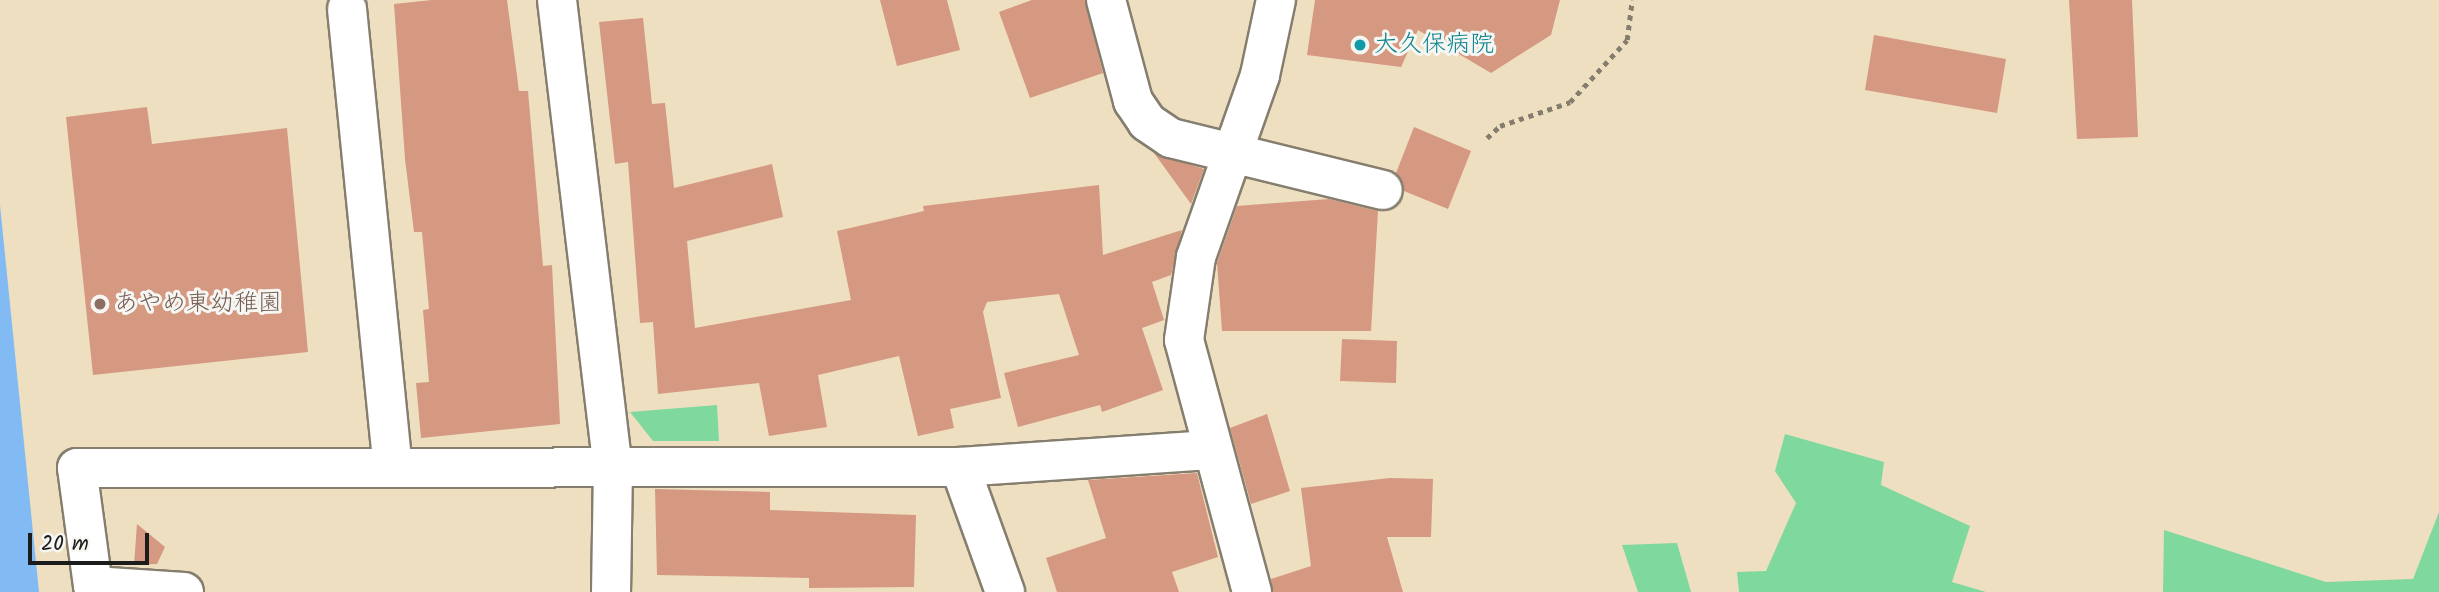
<!DOCTYPE html>
<meta charset="utf-8">
<style>
body{margin:0}
#map{position:relative;width:2439px;height:592px;overflow:hidden;background:#eedfc1;font-family:Kalam,"Klee One",sans-serif}
div>[style]{position:absolute}
[style*='--x']{left:calc(var(--x)*1px);top:calc(var(--y)*1px);width:calc(var(--w)*1px);rotate:calc(var(--a)*1deg)}
.green>*{inset:0;background:#7fd89d}
.water>*{inset:0;background:#82bbf3}
.building>*{inset:0;background:#d59881}
.path>*{height:4.5px;margin-top:-2.25px;transform-origin:0;background:repeating-linear-gradient(90deg,#857e6e 0 5px,transparent 0 10px)}
.roads{filter:drop-shadow(2px 0 #857e6e) drop-shadow(-2px 0 #857e6e) drop-shadow(0 2px #857e6e) drop-shadow(0 -2px #857e6e)}
.street>*{height:38px;margin:-19px;padding:0 19px;transform-origin:19px;border-radius:19px;background:#fff}
.secondary>*{height:38px;margin:-19px;padding:0 19px;transform-origin:19px;border-radius:19px;background:#fff}
.dots>*{width:19px;height:19px;translate:-50% -50%;box-sizing:border-box;border:4px solid #f6f6f2;border-radius:50%}
span{translate:-50% -50%;white-space:nowrap;text-align:center;line-height:1.15;-webkit-text-stroke:6px #f6f6f2;paint-order:stroke}
.culture-label{font-size:24px;color:#0d838f}
.left{translate:0 -50%;text-align:left}
.education-label{font-size:24px;color:#785e54}
.scale{position:absolute;left:28px;top:533px;width:121px;height:32px;box-sizing:border-box;border:4px solid #1c1c1c;border-top:0;padding-left:9px;font-size:21px;line-height:24px;white-space:nowrap;color:#1c1c1c;-webkit-text-stroke:5px #f6f6f2;paint-order:stroke}
</style>
<div id="map">
<div class="green">
<i style="clip-path:polygon(717px 405px,719px 441px,653px 441px,630px 412px)"></i>
<i style="clip-path:polygon(1785px 434px,1884px 462px,1881px 485px,1970px 526px,1952px 582px,1986px 592px,1739px 592px,1737px 572px,1766px 571px,1796px 503px,1775px 471px)"></i>
<i style="clip-path:polygon(2439px 512px,2439px 592px,2163px 592px,2164px 530px,2326px 582px,2413px 579px)"></i>
<i style="clip-path:polygon(1677px 543px,1691px 592px,1638px 592px,1622px 545px)"></i>
</div>
<div class="water">
<i style="clip-path:polygon(0 205px,39px 592px,0 592px)"></i>
</div>
<div class="building">
<i style="clip-path:polygon(432px 0,507px 0,519px 91px,528px 91px,543px 266px,552px 265px,560px 424px,421px 438px,416px 383px,429px 382px,423px 310px,429px 309px,422px 232px,414px 232px,405px 159px,394px 4px)"></i>
<i style="clip-path:polygon(880px 0,947px 0,960px 50px,897px 66px)"></i>
<i style="clip-path:polygon(1032px 0,1085px 0,1103px 73px,1030px 98px,999px 12px)"></i>
<i style="clip-path:polygon(1315px 0,1560px 0,1551px 35px,1491px 73px,1418px 30px,1401px 67px,1307px 55px)"></i>
<i style="clip-path:polygon(2069px 0,2132px 0,2138px 137px,2077px 139px)"></i>
<i style="clip-path:polygon(643px 18px,652px 104px,665px 103px,674px 188px,772px 164px,783px 217px,687px 241px,695px 328px,851px 300px,837px 231px,924px 211px,923px 206px,1099px 185px,1103px 255px,1182px 230px,1171px 275px,1152px 282px,1164px 320px,1142px 328px,1163px 390px,1102px 412px,1100px 405px,1018px 427px,1004px 373px,1079px 355px,1059px 294px,987px 302px,983px 312px,1001px 398px,950px 409px,954px 428px,918px 436px,899px 356px,818px 375px,827px 427px,769px 436px,759px 383px,658px 394px,653px 322px,640px 323px,628px 162px,615px 164px,599px 22px)"></i>
<i style="clip-path:polygon(1874px 35px,2006px 59px,1997px 113px,1865px 90px)"></i>
<i style="clip-path:polygon(147px 107px,152px 144px,287px 128px,308px 352px,93px 375px,66px 117px)"></i>
<i style="clip-path:polygon(1414px 127px,1471px 151px,1448px 209px,1404px 191px,1396px 173px)"></i>
<i style="clip-path:polygon(1154px 153px,1204px 169px,1191px 204px)"></i>
<i style="clip-path:polygon(1329px 199px,1378px 211px,1371px 331px,1222px 331px,1217px 263px,1237px 206px)"></i>
<i style="clip-path:polygon(1342px 339px,1397px 341px,1396px 383px,1340px 381px)"></i>
<i style="clip-path:polygon(1267px 414px,1290px 491px,1251px 504px,1230px 428px)"></i>
<i style="clip-path:polygon(1197px 473px,1218px 557px,1172px 572px,1179px 592px,1057px 592px,1046px 558px,1106px 538px,1088px 480px)"></i>
<i style="clip-path:polygon(1390px 478px,1433px 479px,1431px 537px,1387px 537px,1403px 592px,1273px 592px,1271px 579px,1311px 566px,1301px 488px)"></i>
<i style="clip-path:polygon(655px 489px,770px 492px,770px 510px,916px 515px,914px 587px,809px 588px,809px 578px,657px 575px)"></i>
<i style="clip-path:polygon(137px 524px,165px 547px,157px 564px,134px 565px)"></i>
</div>
<div class="path">
<i style="--x:1487;--y:138;--w:18;--a:-43"></i>
<i style="--x:1500;--y:126;--w:74;--a:-18.9"></i>
<i style="--x:1570;--y:102;--w:84;--a:-47.4"></i>
<i style="--x:1627;--y:40;--w:40;--a:-82.9"></i>
</div>
<div class="roads">
<div class="street">
<i style="--x:557;--y:0;--w:470;--a:83.2"></i>
<i style="--x:613;--y:467;--w:125;--a:90.9"></i>
<i style="--x:1106;--y:0;--w:105;--a:75"></i>
<i style="--x:1133;--y:101;--w:25;--a:56"></i>
<i style="--x:1147;--y:122;--w:29;--a:34"></i>
<i style="--x:1171;--y:138;--w:218;--a:13.8"></i>
<i style="--x:347;--y:9;--w:460;--a:84.3"></i>
<i style="--x:960;--y:467;--w:250;--a:-3.9"></i>
<i style="--x:184;--y:592;--w:91;--a:-176.2"></i>
<i style="--x:93;--y:586;--w:119;--a:-97.7"></i>
<i style="--x:77;--y:468;--w:883;--a:-0.06"></i>
<i style="--x:960;--y:467;--w:133;--a:70.2"></i>
</div>
<div class="secondary">
<i style="--x:1252;--y:592;--w:261;--a:-105.1"></i>
<i style="--x:1184;--y:340;--w:84;--a:-81.8"></i>
<i style="--x:1196;--y:257;--w:193;--a:-70.6"></i>
<i style="--x:1260;--y:75;--w:77;--a:-78"></i>
</div>
</div>
<div class="dots">
<i style="left:1360px;top:45px;background:#0f9aa8"></i>
<i style="left:100px;top:304px;background:#8d6e63"></i>
</div>
<div class="culture-label">
<span class="left" style="left:1374px;top:45px">大久保病院</span>
</div>
<div class="education-label">
<span class="left" style="left:114px;top:304px">あやめ東幼稚園</span>
</div>
<div class="scale">20 m</div>
</div>
